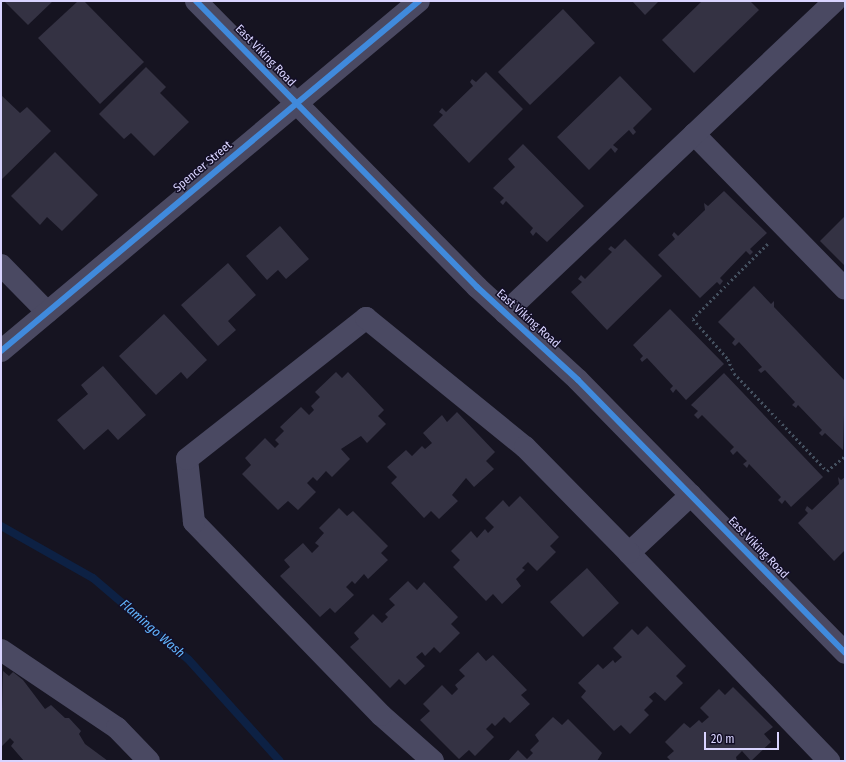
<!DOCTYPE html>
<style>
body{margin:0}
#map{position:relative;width:846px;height:762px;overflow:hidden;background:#161421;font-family:"Fira Sans Condensed",sans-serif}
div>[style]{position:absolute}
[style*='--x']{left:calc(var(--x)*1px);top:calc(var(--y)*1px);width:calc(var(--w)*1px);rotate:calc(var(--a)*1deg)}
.stream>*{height:8px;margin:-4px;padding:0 4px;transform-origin:4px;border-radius:4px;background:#0d2144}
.building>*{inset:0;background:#343243}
.path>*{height:2.5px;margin-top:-1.25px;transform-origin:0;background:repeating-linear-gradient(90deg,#44505f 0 2px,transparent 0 5px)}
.minor>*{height:22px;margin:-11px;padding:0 11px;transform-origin:11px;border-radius:11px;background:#4a4962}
.cycleway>*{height:6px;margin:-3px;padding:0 3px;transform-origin:3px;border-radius:3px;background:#408adc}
span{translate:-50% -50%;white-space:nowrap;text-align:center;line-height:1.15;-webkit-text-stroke:3px #130f26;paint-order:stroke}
.street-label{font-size:12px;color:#d9d4ff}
.water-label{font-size:13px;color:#62b6ff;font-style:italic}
.frame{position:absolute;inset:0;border:2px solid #d9d4ff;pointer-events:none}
.scale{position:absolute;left:704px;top:732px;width:75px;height:18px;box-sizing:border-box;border:2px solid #d9d4ff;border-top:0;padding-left:5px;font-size:12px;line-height:14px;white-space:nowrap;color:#d9d4ff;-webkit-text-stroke:3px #130f26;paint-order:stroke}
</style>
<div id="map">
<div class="stream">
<i style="--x:1;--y:526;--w:106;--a:29.5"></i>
<i style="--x:93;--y:578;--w:125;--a:40.5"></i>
<i style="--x:188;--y:659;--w:137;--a:48"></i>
</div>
<div class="building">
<i style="clip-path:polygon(4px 1px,53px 1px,28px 25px)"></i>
<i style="clip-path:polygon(78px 1px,84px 1px,144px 62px,100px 104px,38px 38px)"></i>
<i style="clip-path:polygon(632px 1px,659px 1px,645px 15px)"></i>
<i style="clip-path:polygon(702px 1px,750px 1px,759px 10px,694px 73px,662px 40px)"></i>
<i style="clip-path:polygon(563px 9px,595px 43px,530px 105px,498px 72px)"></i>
<i style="clip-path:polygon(146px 67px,166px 87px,160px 93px,189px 122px,154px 156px,131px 133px,124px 139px,99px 114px)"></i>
<i style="clip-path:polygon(486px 72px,523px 109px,469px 163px,433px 125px,443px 115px,439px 112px,442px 108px,446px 112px,473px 86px,470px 82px,472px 79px,476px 82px)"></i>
<i style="clip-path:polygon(620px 76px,652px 109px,633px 128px,636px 132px,633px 135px,629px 130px,613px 145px,618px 149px,615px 153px,611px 148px,589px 170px,557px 137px)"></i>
<i style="clip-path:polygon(1px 95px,20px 113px,27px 107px,51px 131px,1px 180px)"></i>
<i style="clip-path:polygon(523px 144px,584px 206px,547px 242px,536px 232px,533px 236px,530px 232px,533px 228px,506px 201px,503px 205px,500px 202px,504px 198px,493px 188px,515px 167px,508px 159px)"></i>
<i style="clip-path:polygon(55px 152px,98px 195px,62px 231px,47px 217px,40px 225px,11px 196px)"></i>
<i style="clip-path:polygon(724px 191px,767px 233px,750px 249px,753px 252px,750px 255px,746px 251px,720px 278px,723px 281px,720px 285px,717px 282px,700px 298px,658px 255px,675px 239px,672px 235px,674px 232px,678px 236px,705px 210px,704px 203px,708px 206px)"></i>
<i style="clip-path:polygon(845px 216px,845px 266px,820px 241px)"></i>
<i style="clip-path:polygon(280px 226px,309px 259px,286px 279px,278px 270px,267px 280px,246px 256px)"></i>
<i style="clip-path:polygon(625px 239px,662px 276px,607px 330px,571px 292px,582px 282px,578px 279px,581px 275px,585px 279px,612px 252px,608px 249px,611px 246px,615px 249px)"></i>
<i style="clip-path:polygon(228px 263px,256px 295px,228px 321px,236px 330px,218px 346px,181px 305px)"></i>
<i style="clip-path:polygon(754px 286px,771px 304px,774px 301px,774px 307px,845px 381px,843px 450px,825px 433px,822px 436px,819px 433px,822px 430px,798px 405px,796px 408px,792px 405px,795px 402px,765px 370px,761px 373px,758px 370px,762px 367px,739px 342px,735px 346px,732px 343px,735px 339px,718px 322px)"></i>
<i style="clip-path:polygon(670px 309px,724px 364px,686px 400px,676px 389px,673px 393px,670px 389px,673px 386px,647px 358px,642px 362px,640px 359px,643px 356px,633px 345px)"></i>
<i style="clip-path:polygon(164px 314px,207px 360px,187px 379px,181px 372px,156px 395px,119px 356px)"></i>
<i style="clip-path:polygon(103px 366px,146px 415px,118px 440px,108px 429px,84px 450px,57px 420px,88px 394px,81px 385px)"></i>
<i style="clip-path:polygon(336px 372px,342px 378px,348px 372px,384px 410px,378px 416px,386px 424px,367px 443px,361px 436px,341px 449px,350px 459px,332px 477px,326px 471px,317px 481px,313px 477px,307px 483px,316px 492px,298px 510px,288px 501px,278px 510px,242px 474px,251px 465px,245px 458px,265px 438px,275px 448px,279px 444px,275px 440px,284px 431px,280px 427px,301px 407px,309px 415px,314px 410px,311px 406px,320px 397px,315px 392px)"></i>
<i style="clip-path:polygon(724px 373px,823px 477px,791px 507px,785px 500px,782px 504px,778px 500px,781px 497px,749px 464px,747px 468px,743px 464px,747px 461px,737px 451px,733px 455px,730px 451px,734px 447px,702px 415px,698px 419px,694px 415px,698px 411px,691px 405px)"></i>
<i style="clip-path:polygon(457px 412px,495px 452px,486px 461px,494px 469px,474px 487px,466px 478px,452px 495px,458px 501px,439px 519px,431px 511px,424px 518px,391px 483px,397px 477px,387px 467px,406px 450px,412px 456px,422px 446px,425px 449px,432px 443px,423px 433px,442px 415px,447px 422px)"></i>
<i style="clip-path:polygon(838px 477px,841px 480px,845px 477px,845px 550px,834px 561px,798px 523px,808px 513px,805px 510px,807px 506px,812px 510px,839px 484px)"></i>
<i style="clip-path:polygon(520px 496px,559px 537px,550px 546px,556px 552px,537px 571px,528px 562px,522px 568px,525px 570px,516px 579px,521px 586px,502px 604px,493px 594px,486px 601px,453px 567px,460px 560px,451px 551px,471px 531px,477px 538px,485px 529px,488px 533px,494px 527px,485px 518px,503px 500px,509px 507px)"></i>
<i style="clip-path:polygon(339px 508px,347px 516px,353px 511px,388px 546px,381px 553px,388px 560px,368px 579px,364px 574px,355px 584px,352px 581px,346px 587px,354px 595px,335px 613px,330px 608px,320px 617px,280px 576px,290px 567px,284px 560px,303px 543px,312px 553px,319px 546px,315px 543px,324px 533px,319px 528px)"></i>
<i style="clip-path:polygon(587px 568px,619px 603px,583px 637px,550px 602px)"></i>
<i style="clip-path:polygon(408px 581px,417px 590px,424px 582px,458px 617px,451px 624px,460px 633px,440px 653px,434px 647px,425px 656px,422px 652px,416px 657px,425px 666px,405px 685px,399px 679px,390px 688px,350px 647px,359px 639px,354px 633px,373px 614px,382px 623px,388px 617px,385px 614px,395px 605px,389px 599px)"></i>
<i style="clip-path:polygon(647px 626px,686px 666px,676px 676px,683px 683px,665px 701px,655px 692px,649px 697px,653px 701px,644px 710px,649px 715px,630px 734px,621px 725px,614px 731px,581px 697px,586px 691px,578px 683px,598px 664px,603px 669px,613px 660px,615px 663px,622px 657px,613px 648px,632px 629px,638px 635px)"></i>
<i style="clip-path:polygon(478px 652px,486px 661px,493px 655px,527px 690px,521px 695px,530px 704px,510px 723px,504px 717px,495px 726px,492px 723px,486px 729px,494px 737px,475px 756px,469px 750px,459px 759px,420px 720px,430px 711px,423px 704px,442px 685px,452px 695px,458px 689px,455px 685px,465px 676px,459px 670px)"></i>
<i style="clip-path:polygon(3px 671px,9px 676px,13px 672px,23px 680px,45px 709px,51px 705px,65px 718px,69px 718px,81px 731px,79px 734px,85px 744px,108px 761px,24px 761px,11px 746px,14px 742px,10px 738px,1px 747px)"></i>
<i style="clip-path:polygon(733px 687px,773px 727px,764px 734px,771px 742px,751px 761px,742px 751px,736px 757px,737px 761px,671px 761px,667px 757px,674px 751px,665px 742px,684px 723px,690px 728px,699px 720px,702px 723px,709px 717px,700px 708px,719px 689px,725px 695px)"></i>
<i style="clip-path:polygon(553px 717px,562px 725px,568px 719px,602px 753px,597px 761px,508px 761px,518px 750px,527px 759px,533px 753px,530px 750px,539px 741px,535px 735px)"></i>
</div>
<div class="path">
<i style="--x:768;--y:244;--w:106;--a:135"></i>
<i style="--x:693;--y:319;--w:53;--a:48.8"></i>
<i style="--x:728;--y:359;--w:15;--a:67"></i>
<i style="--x:734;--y:373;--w:135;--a:46.5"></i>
<i style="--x:827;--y:471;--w:23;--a:-40"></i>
</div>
<div class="minor">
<i style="--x:196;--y:1;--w:401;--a:45.5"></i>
<i style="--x:477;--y:287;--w:137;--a:42.6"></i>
<i style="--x:578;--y:380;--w:382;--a:45.6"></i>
<i style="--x:694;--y:134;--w:216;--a:45.7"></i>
<i style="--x:1;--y:265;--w:66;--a:45.6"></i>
<i style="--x:505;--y:313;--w:454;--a:-43.4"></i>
<i style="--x:1;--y:351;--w:545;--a:-39.94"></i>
<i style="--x:691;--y:495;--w:85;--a:136.9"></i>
<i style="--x:629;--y:553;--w:289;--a:46.1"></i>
<i style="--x:1;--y:650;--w:140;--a:33.9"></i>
<i style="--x:117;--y:728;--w:46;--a:45.9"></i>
<i style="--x:433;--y:761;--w:69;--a:-138.5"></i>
<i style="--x:381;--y:715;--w:269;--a:-134.1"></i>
<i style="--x:194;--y:522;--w:63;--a:-96.3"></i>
<i style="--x:187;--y:459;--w:228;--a:-38.2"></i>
<i style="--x:366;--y:318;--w:205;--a:39.1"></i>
<i style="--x:525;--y:447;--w:148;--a:45.5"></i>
</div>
<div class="cycleway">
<i style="--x:196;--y:1;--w:401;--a:45.5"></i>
<i style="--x:477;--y:287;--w:137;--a:42.6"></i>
<i style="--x:578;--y:380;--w:382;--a:45.6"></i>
<i style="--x:1;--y:351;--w:545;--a:-39.94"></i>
</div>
<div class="street-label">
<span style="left:265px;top:56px;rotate:46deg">East Viking Road</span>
<span style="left:203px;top:167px;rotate:-40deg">Spencer Street</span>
<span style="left:528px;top:319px;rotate:42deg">East Viking Road</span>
<span style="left:758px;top:548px;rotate:46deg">East Viking Road</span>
</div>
<div class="water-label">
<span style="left:152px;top:629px;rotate:41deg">Flamingo Wash</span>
</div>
<div class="frame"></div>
<div class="scale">20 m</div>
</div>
